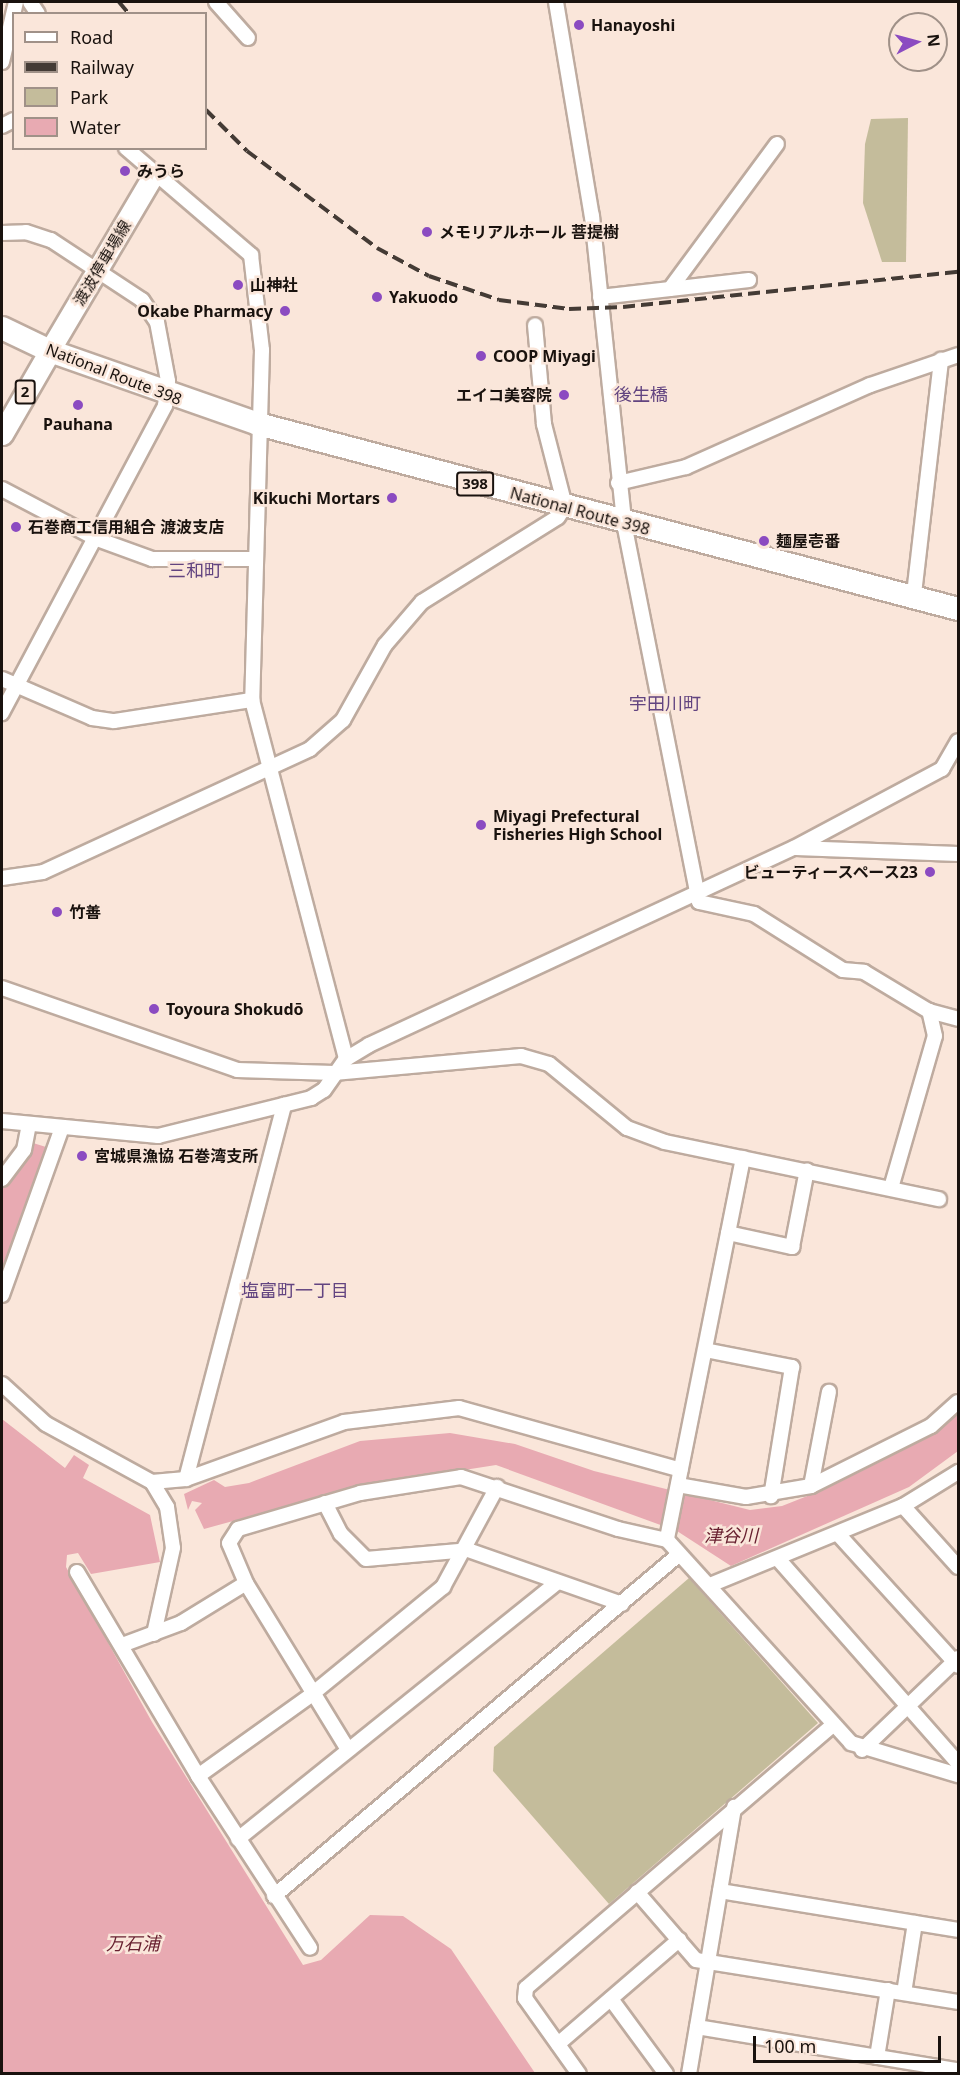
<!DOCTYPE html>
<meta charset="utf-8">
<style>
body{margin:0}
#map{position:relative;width:960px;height:2075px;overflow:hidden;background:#fae6da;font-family:"Noto Sans","Noto Sans JP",sans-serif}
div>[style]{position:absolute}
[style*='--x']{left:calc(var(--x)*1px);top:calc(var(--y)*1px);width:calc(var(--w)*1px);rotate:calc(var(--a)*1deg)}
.green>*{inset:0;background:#c4bc9b}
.water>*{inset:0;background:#e8aab2}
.roads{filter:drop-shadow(2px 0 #beab9f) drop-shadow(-2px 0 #beab9f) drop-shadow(0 2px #beab9f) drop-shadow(0 -2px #beab9f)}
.minor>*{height:14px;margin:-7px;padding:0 7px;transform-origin:7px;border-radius:7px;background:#fff}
.secondary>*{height:20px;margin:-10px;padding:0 10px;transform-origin:10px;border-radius:10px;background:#fff}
.primary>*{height:21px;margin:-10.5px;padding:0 10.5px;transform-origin:10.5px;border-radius:10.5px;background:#fff}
.trunk>*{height:22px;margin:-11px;padding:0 11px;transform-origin:11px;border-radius:11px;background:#fff}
.rail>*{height:4px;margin-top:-2px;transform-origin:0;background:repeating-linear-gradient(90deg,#443b35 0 12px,transparent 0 18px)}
.dots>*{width:16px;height:16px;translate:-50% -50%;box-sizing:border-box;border:3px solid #fae6da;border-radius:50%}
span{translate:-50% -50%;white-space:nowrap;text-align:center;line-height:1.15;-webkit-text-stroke:5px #fae6da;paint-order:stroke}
.shield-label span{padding:2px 4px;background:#fae6da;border:2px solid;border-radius:4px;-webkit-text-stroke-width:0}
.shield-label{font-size:15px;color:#19120e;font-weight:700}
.poi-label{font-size:16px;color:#19120e;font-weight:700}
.left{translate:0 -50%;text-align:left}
.right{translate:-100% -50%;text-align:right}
.street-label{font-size:16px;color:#19120e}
.neighbourhood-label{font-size:18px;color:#624480}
.water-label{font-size:18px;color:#682030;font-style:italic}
.frame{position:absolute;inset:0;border:3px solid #19120e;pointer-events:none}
.legend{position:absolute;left:12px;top:12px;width:195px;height:138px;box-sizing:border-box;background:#fae6da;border:2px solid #a09188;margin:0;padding:8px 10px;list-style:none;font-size:18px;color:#19120e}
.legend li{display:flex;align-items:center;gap:12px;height:30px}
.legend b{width:30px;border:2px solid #a09188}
.north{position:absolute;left:888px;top:12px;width:60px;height:60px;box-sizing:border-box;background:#fae6da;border:2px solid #a09188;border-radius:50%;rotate:84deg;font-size:16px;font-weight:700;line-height:24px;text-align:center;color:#19120e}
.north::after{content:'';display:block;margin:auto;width:21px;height:27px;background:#8b4bc1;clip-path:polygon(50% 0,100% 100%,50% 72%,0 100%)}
.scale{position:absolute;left:753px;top:2036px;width:188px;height:27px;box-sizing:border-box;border:3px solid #19120e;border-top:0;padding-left:8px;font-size:18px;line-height:21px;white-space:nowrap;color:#19120e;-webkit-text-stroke:4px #fae6da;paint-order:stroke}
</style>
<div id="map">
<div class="green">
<i style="clip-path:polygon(908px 118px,906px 262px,882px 262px,863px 203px,865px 144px,871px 119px)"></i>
<i style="clip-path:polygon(689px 1578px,818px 1723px,609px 1904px,493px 1771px,494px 1747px)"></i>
</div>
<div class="water">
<i style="clip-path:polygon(33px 1143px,46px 1147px,2px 1277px,2px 1189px,19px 1172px)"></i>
<i style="clip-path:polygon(958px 1411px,958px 1451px,909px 1487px,731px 1566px,677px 1531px,496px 1465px,356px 1487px,204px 1529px,195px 1510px,202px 1503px,192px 1501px,188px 1510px,184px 1494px,214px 1480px,225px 1487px,249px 1483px,360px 1441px,450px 1433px,515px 1444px,594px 1471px,750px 1510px,782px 1506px,820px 1491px,938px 1429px)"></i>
<i style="clip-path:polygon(2px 1419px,65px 1468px,74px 1455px,89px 1465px,83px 1478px,150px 1515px,160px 1562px,91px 1574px,78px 1553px,67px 1555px,66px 1567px,152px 1722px,303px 1965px,321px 1960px,370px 1915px,403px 1916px,451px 1949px,535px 2073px,2px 2073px)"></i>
</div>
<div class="roads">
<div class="minor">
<i style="--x:30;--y:2;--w:14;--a:56"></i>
<i style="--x:216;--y:2;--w:48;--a:48.4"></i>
<i style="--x:556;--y:2;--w:217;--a:80.5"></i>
<i style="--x:592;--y:216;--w:309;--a:84"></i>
<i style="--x:624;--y:523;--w:386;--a:78.8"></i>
<i style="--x:699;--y:902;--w:56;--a:12.3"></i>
<i style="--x:754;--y:914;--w:105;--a:32.2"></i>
<i style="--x:843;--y:970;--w:21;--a:5"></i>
<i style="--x:864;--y:972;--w:76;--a:31"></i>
<i style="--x:929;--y:1011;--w:30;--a:15"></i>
<i style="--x:2;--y:62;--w:62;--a:-76.9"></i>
<i style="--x:2;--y:126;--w:13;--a:-27"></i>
<i style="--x:126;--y:148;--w:165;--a:40.6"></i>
<i style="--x:251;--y:255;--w:96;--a:83.4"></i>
<i style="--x:262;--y:350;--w:350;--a:91.6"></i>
<i style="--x:252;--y:700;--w:371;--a:75.3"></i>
<i style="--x:2;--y:233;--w:24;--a:-2"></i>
<i style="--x:26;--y:232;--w:26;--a:18"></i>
<i style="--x:51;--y:240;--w:109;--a:33.4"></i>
<i style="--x:142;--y:300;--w:27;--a:56"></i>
<i style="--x:157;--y:322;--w:60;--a:79.4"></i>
<i style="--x:168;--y:381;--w:25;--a:97"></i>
<i style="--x:165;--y:406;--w:348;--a:118"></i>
<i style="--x:670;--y:289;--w:180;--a:-53.6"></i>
<i style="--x:600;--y:297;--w:150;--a:-6.5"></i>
<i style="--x:618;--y:483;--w:70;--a:-13.2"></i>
<i style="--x:686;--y:467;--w:201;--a:-24"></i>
<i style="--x:870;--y:385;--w:93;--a:-18.8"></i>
<i style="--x:2;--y:489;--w:107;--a:27.8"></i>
<i style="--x:97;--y:539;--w:59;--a:20"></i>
<i style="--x:152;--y:559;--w:104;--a:0"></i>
<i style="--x:914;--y:594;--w:236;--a:-83.4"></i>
<i style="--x:2;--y:679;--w:98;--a:23.4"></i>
<i style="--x:92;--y:718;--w:22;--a:8"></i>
<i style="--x:114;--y:721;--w:140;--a:-8.7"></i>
<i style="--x:796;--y:848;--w:162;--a:2.1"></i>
<i style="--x:2;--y:878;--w:41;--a:-8.3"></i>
<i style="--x:43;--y:872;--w:294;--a:-24.7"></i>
<i style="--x:310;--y:749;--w:44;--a:-41.3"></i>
<i style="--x:343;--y:720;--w:86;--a:-60.8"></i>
<i style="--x:385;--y:645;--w:57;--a:-49.3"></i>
<i style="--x:422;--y:602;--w:160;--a:-32"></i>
<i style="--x:558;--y:517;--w:13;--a:-58"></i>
<i style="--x:565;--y:506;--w:85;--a:-104.4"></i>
<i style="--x:544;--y:424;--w:99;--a:-95.2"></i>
<i style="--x:2;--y:988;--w:249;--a:19.2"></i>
<i style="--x:237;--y:1070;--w:97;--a:1.8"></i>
<i style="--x:334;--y:1073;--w:188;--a:-5.2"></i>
<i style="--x:521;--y:1056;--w:29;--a:16"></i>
<i style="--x:549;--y:1064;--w:101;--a:39.4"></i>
<i style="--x:627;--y:1128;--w:40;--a:20.2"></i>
<i style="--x:665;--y:1142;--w:280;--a:11.8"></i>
<i style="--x:2;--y:1121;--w:157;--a:5.5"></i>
<i style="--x:158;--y:1136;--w:158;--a:-13.9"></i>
<i style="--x:311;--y:1098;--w:15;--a:-32"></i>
<i style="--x:324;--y:1090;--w:38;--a:-55"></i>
<i style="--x:346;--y:1059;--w:27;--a:-31"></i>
<i style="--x:369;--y:1045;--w:468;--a:-24.9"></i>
<i style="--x:794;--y:848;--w:168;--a:-28.1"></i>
<i style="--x:942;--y:769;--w:32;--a:-60"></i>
<i style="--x:743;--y:1158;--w:389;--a:101.3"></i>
<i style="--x:667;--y:1540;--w:274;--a:47.8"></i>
<i style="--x:851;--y:1743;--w:112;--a:16.7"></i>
<i style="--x:2;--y:1179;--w:36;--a:-53"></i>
<i style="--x:24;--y:1150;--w:25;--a:-79"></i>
<i style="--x:891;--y:1188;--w:158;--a:-73.9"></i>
<i style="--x:935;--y:1036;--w:26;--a:-103"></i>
<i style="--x:728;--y:1233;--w:66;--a:12.3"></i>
<i style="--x:792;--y:1247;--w:78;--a:-79"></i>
<i style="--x:2;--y:1295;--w:175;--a:-70.3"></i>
<i style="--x:705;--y:1350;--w:89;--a:11.1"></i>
<i style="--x:792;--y:1367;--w:131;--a:99.2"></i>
<i style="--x:2;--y:1384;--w:59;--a:42.3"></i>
<i style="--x:46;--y:1424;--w:121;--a:28.7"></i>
<i style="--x:152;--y:1482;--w:34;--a:-5"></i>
<i style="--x:186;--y:1479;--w:168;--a:-19.8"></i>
<i style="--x:344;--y:1422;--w:116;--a:-6.9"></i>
<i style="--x:459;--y:1408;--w:230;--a:15.6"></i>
<i style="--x:186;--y:1479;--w:387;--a:-75.3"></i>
<i style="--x:152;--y:1482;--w:29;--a:59"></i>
<i style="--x:167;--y:1507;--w:41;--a:81.7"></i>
<i style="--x:173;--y:1548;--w:88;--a:102.5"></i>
<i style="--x:678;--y:1485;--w:69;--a:10"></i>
<i style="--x:746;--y:1497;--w:66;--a:-9.6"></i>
<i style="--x:811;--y:1486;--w:134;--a:-26.6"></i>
<i style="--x:931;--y:1426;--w:36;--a:-42"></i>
<i style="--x:811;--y:1486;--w:96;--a:-79.2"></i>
<i style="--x:325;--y:1503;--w:35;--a:63"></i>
<i style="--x:341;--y:1534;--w:35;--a:45"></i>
<i style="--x:366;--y:1559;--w:102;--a:-5"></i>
<i style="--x:468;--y:1550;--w:163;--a:19.3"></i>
<i style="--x:903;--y:1506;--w:82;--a:48"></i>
<i style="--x:838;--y:1534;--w:178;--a:47.7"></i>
<i style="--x:779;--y:1560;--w:271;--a:48.6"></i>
<i style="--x:77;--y:1572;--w:237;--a:59.3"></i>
<i style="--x:198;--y:1776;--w:205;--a:56.9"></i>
<i style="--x:710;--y:1585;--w:209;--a:-22.3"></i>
<i style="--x:903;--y:1506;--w:65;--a:-31.7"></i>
<i style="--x:122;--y:1645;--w:63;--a:-20.4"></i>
<i style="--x:181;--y:1623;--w:76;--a:-31.6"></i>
<i style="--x:347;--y:1748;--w:193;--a:-121.5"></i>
<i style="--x:246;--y:1583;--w:43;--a:-113"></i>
<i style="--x:229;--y:1543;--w:17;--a:-57"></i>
<i style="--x:238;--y:1529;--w:127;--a:-16.4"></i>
<i style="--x:360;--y:1493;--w:102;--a:-9"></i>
<i style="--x:461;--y:1477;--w:165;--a:18.3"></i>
<i style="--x:618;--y:1529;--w:50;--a:12.7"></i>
<i style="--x:862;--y:1750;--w:133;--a:-43.8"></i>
<i style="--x:198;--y:1776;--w:139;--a:-35.6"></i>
<i style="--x:311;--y:1695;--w:171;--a:-39.3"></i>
<i style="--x:443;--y:1587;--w:114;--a:-61.6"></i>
<i style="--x:238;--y:1839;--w:408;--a:-38.8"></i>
<i style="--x:720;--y:1891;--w:241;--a:9.3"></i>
<i style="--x:637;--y:1892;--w:90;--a:49.1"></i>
<i style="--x:696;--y:1960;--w:265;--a:9.1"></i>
<i style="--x:274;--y:1896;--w:527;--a:-40.15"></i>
<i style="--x:904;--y:1993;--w:71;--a:-81.1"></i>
<i style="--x:611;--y:1999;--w:93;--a:53.7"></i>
<i style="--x:697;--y:2027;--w:265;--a:9.4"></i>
<i style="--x:558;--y:2044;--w:160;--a:-40.7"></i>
<i style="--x:877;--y:2057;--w:68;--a:-80.7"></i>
<i style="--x:579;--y:2074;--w:93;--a:-125.4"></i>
<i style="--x:525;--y:1998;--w:10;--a:-84"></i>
<i style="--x:526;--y:1988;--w:403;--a:-40.6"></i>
<i style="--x:689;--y:2074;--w:271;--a:-80.4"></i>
</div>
<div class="secondary">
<i style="--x:50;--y:351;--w:204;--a:-59.4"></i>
</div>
<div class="primary">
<i style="--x:2;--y:434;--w:96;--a:-60"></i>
</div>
<div class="trunk">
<i style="--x:2;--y:328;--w:53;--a:25.6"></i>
<i style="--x:50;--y:351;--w:220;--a:19.3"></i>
<i style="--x:258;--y:424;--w:724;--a:14.8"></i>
</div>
</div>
<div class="rail">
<i style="--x:119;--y:2;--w:16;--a:50"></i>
<i style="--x:206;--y:110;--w:58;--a:45"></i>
<i style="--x:247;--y:151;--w:162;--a:36.7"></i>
<i style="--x:377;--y:248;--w:59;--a:28.3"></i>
<i style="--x:429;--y:276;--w:74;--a:18.9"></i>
<i style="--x:499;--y:300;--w:71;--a:7.3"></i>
<i style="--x:569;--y:309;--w:54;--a:-2.1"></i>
<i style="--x:623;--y:307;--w:337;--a:-6"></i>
</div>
<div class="dots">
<i style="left:579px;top:25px;background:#8b4bc1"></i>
<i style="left:125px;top:171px;background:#8b4bc1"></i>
<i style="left:427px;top:232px;background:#8b4bc1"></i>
<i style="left:238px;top:285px;background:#8b4bc1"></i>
<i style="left:377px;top:297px;background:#8b4bc1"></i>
<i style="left:285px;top:311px;background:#8b4bc1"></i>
<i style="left:481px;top:356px;background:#8b4bc1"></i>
<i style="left:564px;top:395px;background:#8b4bc1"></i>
<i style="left:78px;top:405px;background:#8b4bc1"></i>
<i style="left:392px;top:498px;background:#8b4bc1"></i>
<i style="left:16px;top:527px;background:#8b4bc1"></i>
<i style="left:764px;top:541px;background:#8b4bc1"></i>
<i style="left:481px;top:825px;background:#8b4bc1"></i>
<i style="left:930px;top:872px;background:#8b4bc1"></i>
<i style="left:57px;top:912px;background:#8b4bc1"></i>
<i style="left:154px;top:1009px;background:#8b4bc1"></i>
<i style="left:82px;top:1156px;background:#8b4bc1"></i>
</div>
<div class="shield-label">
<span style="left:25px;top:392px">2</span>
<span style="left:475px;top:484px">398</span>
</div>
<div class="poi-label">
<span class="left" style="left:591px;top:25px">Hanayoshi</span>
<span class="left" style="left:137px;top:171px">みうら</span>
<span class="left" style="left:439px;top:232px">メモリアルホール 菩提樹</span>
<span class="left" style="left:250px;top:285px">山神社</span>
<span class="left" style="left:389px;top:297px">Yakuodo</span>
<span class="right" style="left:273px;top:311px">Okabe Pharmacy</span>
<span class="left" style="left:493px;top:356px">COOP Miyagi</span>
<span class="right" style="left:552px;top:395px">エイコ美容院</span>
<span style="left:78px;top:424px">Pauhana</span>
<span class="right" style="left:380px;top:498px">Kikuchi Mortars</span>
<span class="left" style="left:28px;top:527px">石巻商工信用組合 渡波支店</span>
<span class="left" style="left:776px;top:541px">麺屋壱番</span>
<span class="left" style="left:493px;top:825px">Miyagi Prefectural<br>Fisheries High School</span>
<span class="right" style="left:918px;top:872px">ビューティースペース23</span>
<span class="left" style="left:69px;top:912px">竹善</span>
<span class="left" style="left:166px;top:1009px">Toyoura Shokudō</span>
<span class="left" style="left:94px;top:1156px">宮城県漁協 石巻湾支所</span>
</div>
<div class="street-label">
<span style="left:102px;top:263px;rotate:-59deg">渡波停車場線</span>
<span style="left:114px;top:374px;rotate:21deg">National Route 398</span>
<span style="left:580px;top:511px;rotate:15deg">National Route 398</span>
</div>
<div class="neighbourhood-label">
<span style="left:641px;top:394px">後生橋</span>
<span style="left:195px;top:570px">三和町</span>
<span style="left:665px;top:703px">宇田川町</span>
<span style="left:295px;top:1290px">塩富町一丁目</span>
</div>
<div class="water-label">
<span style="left:731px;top:1535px">津谷川</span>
<span style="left:133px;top:1943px">万石浦</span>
</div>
<div class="frame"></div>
<ul class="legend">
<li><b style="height:8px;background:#fff"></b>Road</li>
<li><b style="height:8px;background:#443b35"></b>Railway</li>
<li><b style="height:16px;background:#c4bc9b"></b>Park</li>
<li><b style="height:16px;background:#e8aab2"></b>Water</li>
</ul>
<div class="north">N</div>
<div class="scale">100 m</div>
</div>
